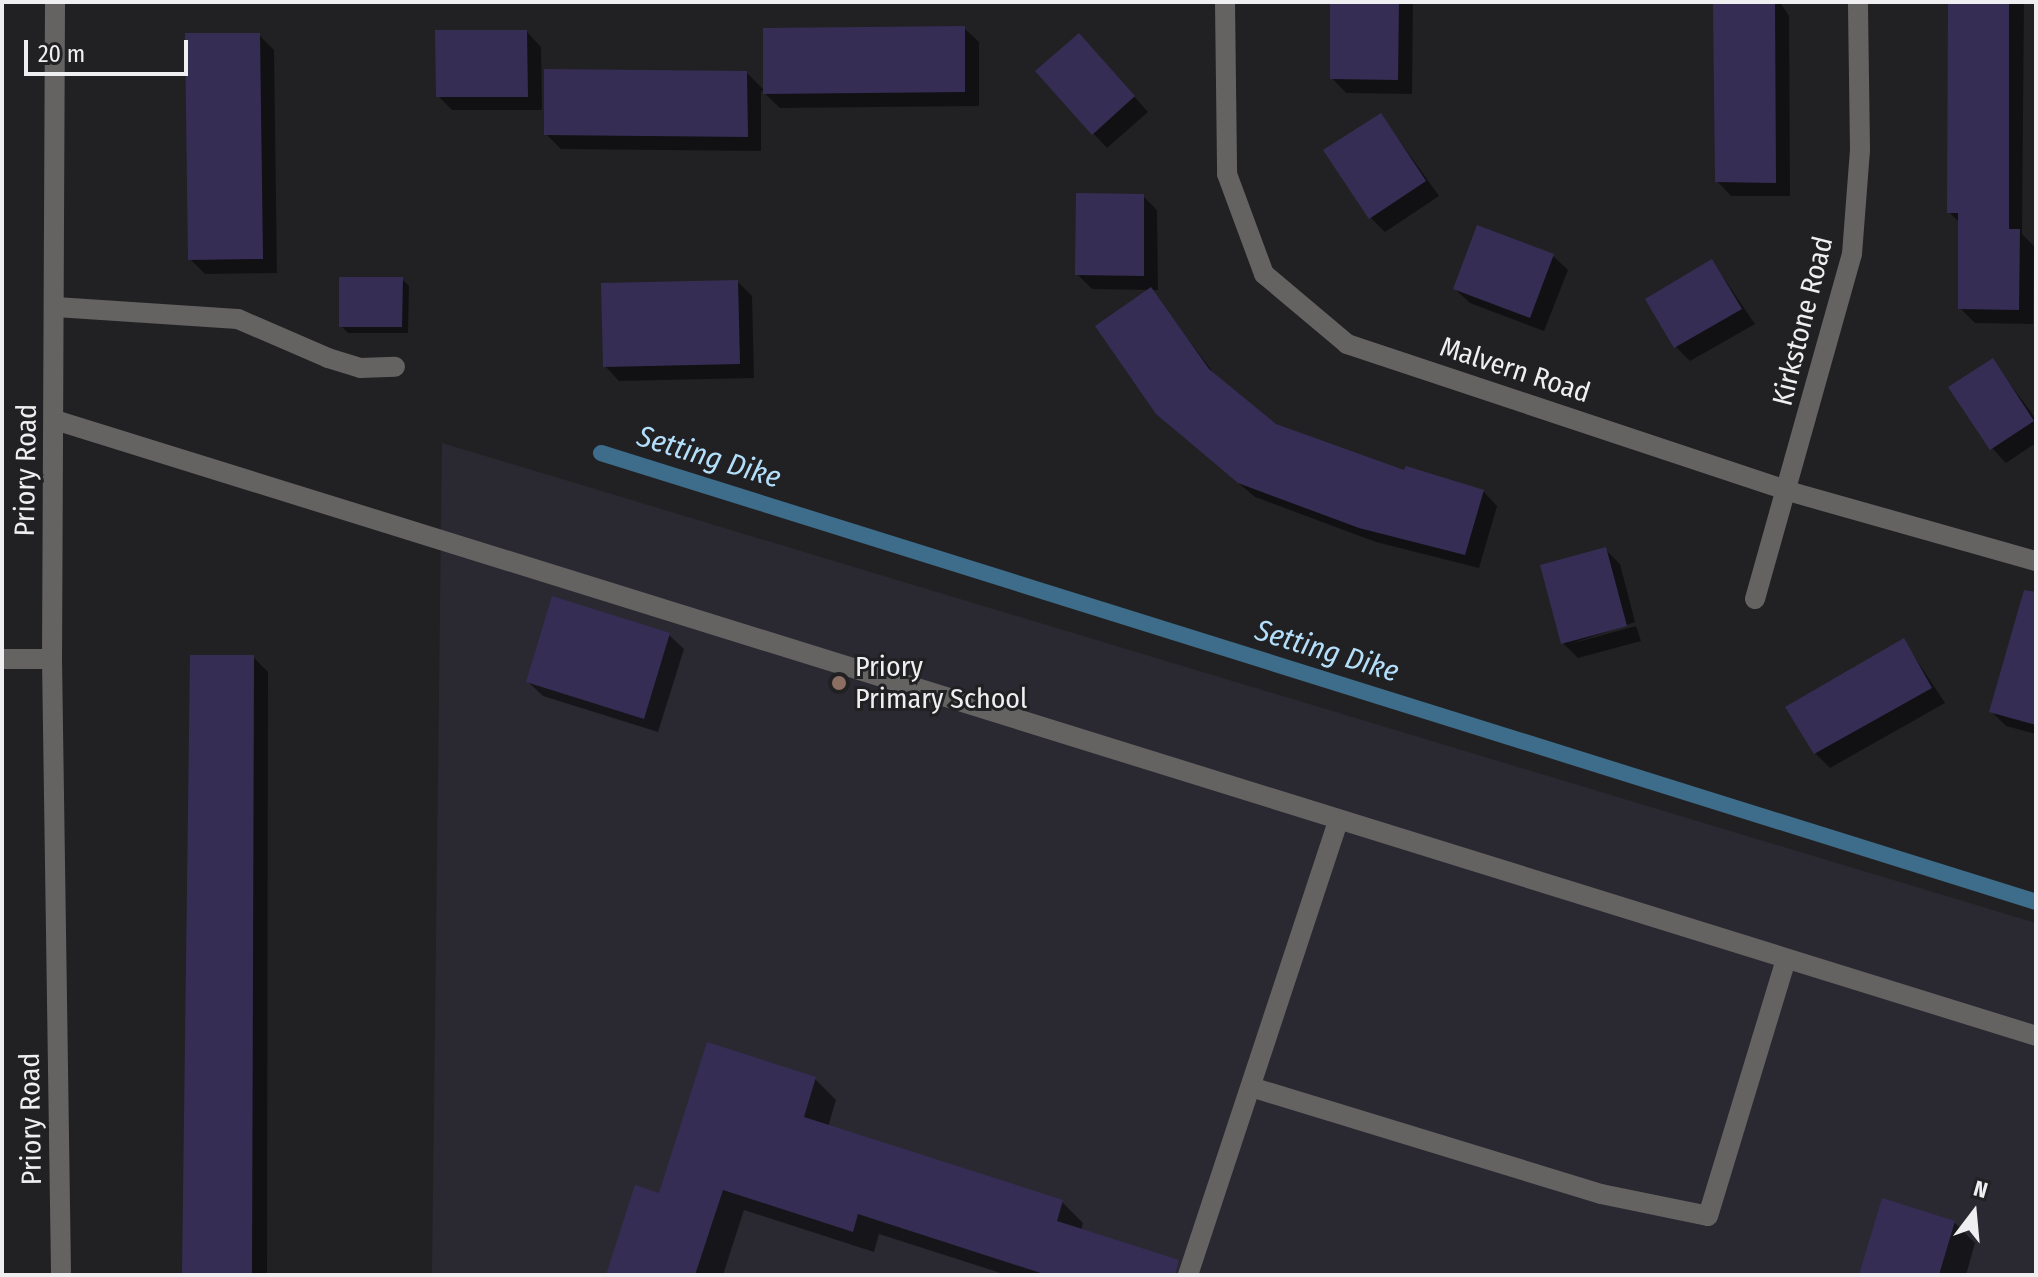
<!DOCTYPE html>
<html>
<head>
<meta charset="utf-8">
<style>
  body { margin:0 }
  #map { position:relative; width:2038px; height:1277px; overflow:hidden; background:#212124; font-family:"Fira Sans Condensed",sans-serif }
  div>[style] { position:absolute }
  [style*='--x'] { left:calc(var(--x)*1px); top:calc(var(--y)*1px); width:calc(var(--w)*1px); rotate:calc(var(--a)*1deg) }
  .built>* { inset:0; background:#2a2932 }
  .shadow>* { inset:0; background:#0007 }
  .stream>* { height:16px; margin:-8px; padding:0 8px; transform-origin:8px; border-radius:8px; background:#3d6d8a }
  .building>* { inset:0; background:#362d55 }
  .service>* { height:20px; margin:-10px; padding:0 10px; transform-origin:10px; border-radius:10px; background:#656362 }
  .minor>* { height:20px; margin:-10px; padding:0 10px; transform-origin:10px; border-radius:10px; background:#656362 }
  .tertiary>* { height:20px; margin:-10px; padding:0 10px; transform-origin:10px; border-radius:10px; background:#656362 }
  .dots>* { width:22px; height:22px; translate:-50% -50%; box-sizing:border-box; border:4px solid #212124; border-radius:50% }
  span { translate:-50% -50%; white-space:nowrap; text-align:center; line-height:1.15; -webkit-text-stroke:6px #212124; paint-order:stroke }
  .street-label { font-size:28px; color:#efeff1 }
  .poi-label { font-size:28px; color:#efeff1 }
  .left { translate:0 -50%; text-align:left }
  .water-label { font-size:30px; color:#b4dffb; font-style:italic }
  .frame { position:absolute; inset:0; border:4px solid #efeff1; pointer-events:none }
  .north { position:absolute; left:1934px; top:1173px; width:80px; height:80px; -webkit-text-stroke:6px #212124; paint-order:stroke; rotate:16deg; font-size:22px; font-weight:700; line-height:32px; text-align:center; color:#efeff1 }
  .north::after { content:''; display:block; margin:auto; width:28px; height:36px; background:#efeff1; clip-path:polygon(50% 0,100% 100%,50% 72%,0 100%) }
  .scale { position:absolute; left:24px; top:40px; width:164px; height:36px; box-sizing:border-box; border:4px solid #efeff1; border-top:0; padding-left:10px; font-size:24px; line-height:28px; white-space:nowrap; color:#efeff1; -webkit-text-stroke:6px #212124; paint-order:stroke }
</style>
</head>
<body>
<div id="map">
  <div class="built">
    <i style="clip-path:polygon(442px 443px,2036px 923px,2036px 1275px,432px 1275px)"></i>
  </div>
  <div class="shadow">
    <i style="clip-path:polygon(1332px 2px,1413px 2px,1412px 94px,1346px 93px,1332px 78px)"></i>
    <i style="clip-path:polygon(1715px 2px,1780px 2px,1789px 16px,1790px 196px,1731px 196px,1717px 181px)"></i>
    <i style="clip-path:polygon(1950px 2px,2024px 2px,2022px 234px,2034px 246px,2033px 324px,1975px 323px,1960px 308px,1960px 223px,1949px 212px)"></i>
    <i style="clip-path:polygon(964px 28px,979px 42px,979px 106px,780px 108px,761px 90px,761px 151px,561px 149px,546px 134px,747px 73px,765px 91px)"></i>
    <i style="clip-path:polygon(527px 32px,541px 47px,542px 110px,452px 110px,438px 96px)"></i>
    <i style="clip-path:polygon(259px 35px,274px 50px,277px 273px,205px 274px,190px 259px)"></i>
    <i style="clip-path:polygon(1093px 50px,1148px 112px,1107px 148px,1093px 133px)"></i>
    <i style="clip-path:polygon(1381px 115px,1439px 196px,1385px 232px,1370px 217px)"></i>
    <i style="clip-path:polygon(1143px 196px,1157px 210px,1158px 290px,1151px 290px,1218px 379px,1275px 426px,1406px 473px,1483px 491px,1497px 506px,1479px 568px,1376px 542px,1255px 497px,1173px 428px,1150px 290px,1092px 289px,1077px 274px)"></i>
    <i style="clip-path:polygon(1553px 256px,1568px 270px,1544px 331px,1470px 303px,1455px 289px)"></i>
    <i style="clip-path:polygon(1712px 261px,1755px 324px,1690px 361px,1676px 347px)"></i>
    <i style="clip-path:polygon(402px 279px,409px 286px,408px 333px,348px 333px,341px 326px)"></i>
    <i style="clip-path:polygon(738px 282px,752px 296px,754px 378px,619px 381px,605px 366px)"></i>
    <i style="clip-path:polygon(1992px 360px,2036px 419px,2036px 443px,2006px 463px,1992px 448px)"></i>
    <i style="clip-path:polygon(1605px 549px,1620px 564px,1635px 622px,1570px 644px,1636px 626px,1641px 641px,1578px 658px,1563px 643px)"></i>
    <i style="clip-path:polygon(669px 635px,684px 649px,658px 732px,543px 696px,528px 682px)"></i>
    <i style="clip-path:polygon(1904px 641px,1945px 703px,1830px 768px,1815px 753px)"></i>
    <i style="clip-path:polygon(253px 657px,268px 672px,267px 1275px,187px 1275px)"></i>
    <i style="clip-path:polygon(2036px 667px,2036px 734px,2006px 726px,1991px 711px)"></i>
    <i style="clip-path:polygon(815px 1079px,836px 1100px,828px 1127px,1062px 1202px,1083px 1223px,1081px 1230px,1169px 1275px,1007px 1275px,879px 1234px,874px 1252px,744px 1210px,723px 1275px,609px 1275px,660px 1195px)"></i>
    <i style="clip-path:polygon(1954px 1222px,1975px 1243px,1966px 1275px,1861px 1275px)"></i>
  </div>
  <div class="stream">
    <i style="--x:601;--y:453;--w:1504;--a:17.37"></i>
  </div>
  <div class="building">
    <i style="clip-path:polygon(1330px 2px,1399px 2px,1398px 80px,1330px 79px)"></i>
    <i style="clip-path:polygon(1713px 2px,1775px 2px,1776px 183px,1715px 182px)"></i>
    <i style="clip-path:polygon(1948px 2px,2009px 2px,2009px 229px,2020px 229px,2019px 310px,1958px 309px,1958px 213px,1947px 213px)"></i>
    <i style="clip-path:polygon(965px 26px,965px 92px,763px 94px,763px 28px)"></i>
    <i style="clip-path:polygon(435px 30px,527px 30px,528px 97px,436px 97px)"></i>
    <i style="clip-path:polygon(185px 33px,260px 33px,263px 259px,188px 260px)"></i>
    <i style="clip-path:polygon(1079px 33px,1135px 96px,1092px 135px,1035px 71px)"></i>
    <i style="clip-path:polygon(544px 69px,747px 71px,748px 137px,544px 135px)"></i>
    <i style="clip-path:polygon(1381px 113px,1426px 181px,1369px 219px,1323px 150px)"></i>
    <i style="clip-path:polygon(1076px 193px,1144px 194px,1144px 276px,1075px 275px)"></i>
    <i style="clip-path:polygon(1477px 225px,1554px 254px,1530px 318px,1453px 289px)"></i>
    <i style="clip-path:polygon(1712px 259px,1742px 309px,1674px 348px,1645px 299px)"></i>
    <i style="clip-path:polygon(339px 277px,403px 277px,402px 327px,339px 327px)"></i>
    <i style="clip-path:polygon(738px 280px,740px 364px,603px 367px,601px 283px)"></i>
    <i style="clip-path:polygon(1151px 287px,1209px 369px,1276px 424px,1404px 470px,1406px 466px,1484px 490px,1465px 555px,1359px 528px,1238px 483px,1156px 414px,1095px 326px)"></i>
    <i style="clip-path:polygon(1993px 358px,2034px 421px,1990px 450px,1948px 387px)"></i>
    <i style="clip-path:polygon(1606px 547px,1627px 626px,1561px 644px,1540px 565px)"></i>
    <i style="clip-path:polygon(2024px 590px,2036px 592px,2036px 725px,1989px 712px)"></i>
    <i style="clip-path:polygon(552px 596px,670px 633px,644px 719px,526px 682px)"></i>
    <i style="clip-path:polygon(1904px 638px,1932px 688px,1814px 754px,1785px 707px)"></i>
    <i style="clip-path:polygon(190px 655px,254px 655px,252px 1275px,182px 1275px)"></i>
    <i style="clip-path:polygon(707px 1042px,816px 1077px,804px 1117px,1063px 1200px,1057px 1221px,1179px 1260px,1175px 1275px,1047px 1275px,858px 1214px,853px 1232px,723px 1190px,695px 1275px,606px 1275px,635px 1185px,659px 1193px)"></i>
    <i style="clip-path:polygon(1882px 1198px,1955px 1221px,1939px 1275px,1859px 1275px)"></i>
  </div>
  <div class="service">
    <i style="--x:56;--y:307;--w:182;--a:3.8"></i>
    <i style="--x:238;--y:319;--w:98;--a:23.4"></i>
    <i style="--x:328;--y:358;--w:34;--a:17"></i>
    <i style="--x:360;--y:368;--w:35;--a:-2"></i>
    <i style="--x:55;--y:420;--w:2075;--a:17.27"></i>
    <i style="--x:1251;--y:1087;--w:366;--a:17"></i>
    <i style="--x:1601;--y:1194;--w:109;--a:11.6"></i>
    <i style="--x:1708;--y:1216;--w:268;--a:-73.1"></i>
    <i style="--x:1188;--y:1275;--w:477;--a:-71.7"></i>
  </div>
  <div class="minor">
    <i style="--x:1225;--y:2;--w:172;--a:89.3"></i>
    <i style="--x:1227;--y:174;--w:107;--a:69.7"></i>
    <i style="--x:1264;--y:274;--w:109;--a:40.1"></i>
    <i style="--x:1347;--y:344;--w:465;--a:18.4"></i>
    <i style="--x:1788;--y:491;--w:258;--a:15.8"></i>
    <i style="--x:1755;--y:599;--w:358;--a:-74.3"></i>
    <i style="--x:1852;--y:254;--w:104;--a:-85.6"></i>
    <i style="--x:1860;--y:150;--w:148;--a:-90.8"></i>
    <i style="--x:2;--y:659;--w:50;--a:0"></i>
  </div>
  <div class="tertiary">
    <i style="--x:55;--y:2;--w:657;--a:90.26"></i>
    <i style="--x:52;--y:659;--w:616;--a:89.16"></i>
  </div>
  <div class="dots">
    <i style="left:839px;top:683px;background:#8d6e63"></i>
  </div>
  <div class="street-label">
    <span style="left:1803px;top:321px;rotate:-76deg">Kirkstone Road</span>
    <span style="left:1515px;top:370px;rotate:18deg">Malvern Road</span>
    <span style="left:26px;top:470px;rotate:-89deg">Priory Road</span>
    <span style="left:31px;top:1119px;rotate:-91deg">Priory Road</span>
  </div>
  <div class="poi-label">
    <span class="left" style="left:855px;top:683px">Priory<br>Primary School</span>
  </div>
  <div class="water-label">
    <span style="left:709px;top:457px;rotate:17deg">Setting Dike</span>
    <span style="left:1327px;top:651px;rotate:17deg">Setting Dike</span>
  </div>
  <div class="frame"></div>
  <div class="north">N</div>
  <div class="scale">20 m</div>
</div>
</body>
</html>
